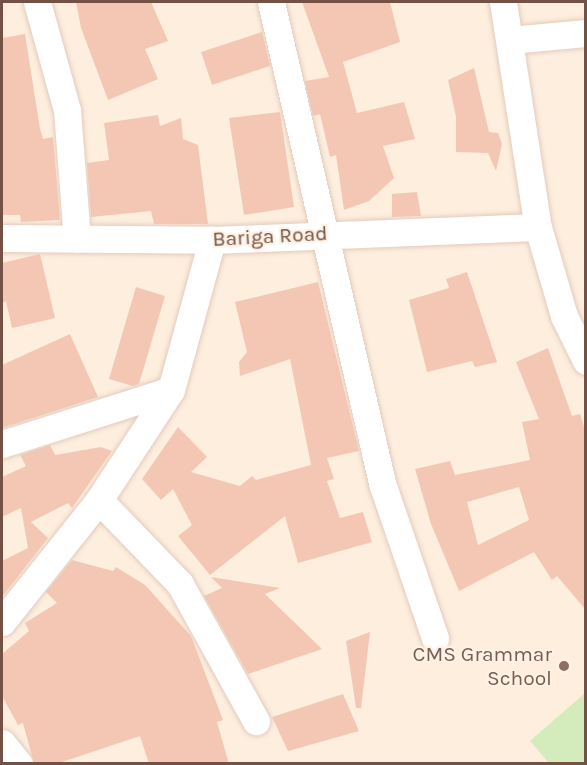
<!DOCTYPE html>
<html>
<head>
<meta charset="utf-8">
<style>
  body { margin:0 }
  #map { position:relative; width:587px; height:765px; overflow:hidden; background:#fdeede; font-family:Karla,sans-serif }
  div>[style] { position:absolute }
  [style*='--x'] { left:calc(var(--x)*1px); top:calc(var(--y)*1px); width:calc(var(--w)*1px); rotate:calc(var(--a)*1deg) }
  .green>* { inset:0; background:#d4ebbc }
  .building>* { inset:0; background:#f4c7b4 }
  .roads { filter:drop-shadow(0 0 2px #e3cbbd) drop-shadow(0 0 2px #e3cbbd) }
  .minor>* { height:27px; margin:-13.5px; padding:0 13.5px; transform-origin:13.5px; border-radius:13.5px; background:#fff }
  .dots>* { width:16px; height:16px; translate:-50% -50%; box-sizing:border-box; border:3px solid #fff2e5; border-radius:50% }
  span { translate:-50% -50%; white-space:nowrap; text-align:center; line-height:1.15; -webkit-text-stroke:4.5px #fff2e5; paint-order:stroke }
  .street-label { font-size:21px; color:#745145 }
  .education-label { font-size:21px; color:#785e54 }
  .right { translate:-100% -50%; text-align:right }
  .frame { position:absolute; inset:0; border:3px solid #745145; pointer-events:none }
</style>
</head>
<body>
<div id="map">
  <div class="green">
    <i style="clip-path:polygon(585px 693px,585px 763px,549px 763px,530px 741px)"></i>
  </div>
  <div class="building">
    <i style="clip-path:polygon(76px 2px,151px 2px,168px 41px,145px 49px,158px 79px,108px 100px,81px 28px)"></i>
    <i style="clip-path:polygon(302px 2px,390px 2px,400px 42px,343px 62px,357px 113px,404px 102px,415px 139px,383px 146px,394px 178px,369px 201px,344px 210px,336px 155px,330px 157px,320px 114px,313px 116px,305px 81px,329px 77px)"></i>
    <i style="clip-path:polygon(262px 32px,270px 66px,212px 85px,201px 52px)"></i>
    <i style="clip-path:polygon(25px 34px,40px 129px,43px 139px,53px 137px,60px 220px,21px 222px,20px 215px,2px 215px,2px 38px)"></i>
    <i style="clip-path:polygon(474px 68px,489px 132px,498px 133px,502px 144px,496px 171px,488px 153px,456px 152px,456px 117px,448px 80px)"></i>
    <i style="clip-path:polygon(280px 112px,294px 207px,244px 215px,229px 118px)"></i>
    <i style="clip-path:polygon(158px 115px,160px 126px,181px 118px,183px 139px,198px 145px,208px 224px,154px 224px,151px 211px,91px 217px,87px 163px,109px 160px,104px 123px)"></i>
    <i style="clip-path:polygon(417px 192px,421px 216px,392px 217px,392px 194px)"></i>
    <i style="clip-path:polygon(40px 254px,55px 318px,12px 328px,6px 301px,2px 303px,2px 263px)"></i>
    <i style="clip-path:polygon(467px 272px,497px 362px,475px 367px,472px 361px,427px 372px,409px 300px,449px 288px,446px 279px)"></i>
    <i style="clip-path:polygon(318px 282px,359px 451px,327px 458px,334px 479px,327px 481px,340px 518px,363px 512px,372px 542px,298px 563px,285px 516px,210px 575px,178px 536px,192px 525px,173px 489px,161px 500px,142px 479px,178px 427px,207px 457px,191px 472px,240px 486px,252px 476px,256px 480px,311px 465px,290px 359px,240px 376px,239px 362px,247px 352px,235px 302px)"></i>
    <i style="clip-path:polygon(136px 287px,165px 296px,139px 384px,133px 386px,109px 379px)"></i>
    <i style="clip-path:polygon(70px 334px,98px 397px,2px 428px,2px 365px)"></i>
    <i style="clip-path:polygon(evenodd,548px 348px,572px 416px,580px 414px,585px 430px,585px 609px,557px 576px,552px 580px,534px 552px,459px 591px,431px 524px,415px 469px,450px 461px,455px 475px,530px 460px,522px 422px,539px 419px,516px 362px,548px 348px,519px 487px,529px 520px,478px 545px,467px 502px,519px 487px)"></i>
    <i style="clip-path:polygon(50px 445px,55px 455px,101px 447px,112px 451px,72px 508px,68px 503px,31px 522px,48px 538px,2px 597px,2px 561px,28px 548px,21px 508px,2px 517px,2px 477px,26px 466px,20px 455px)"></i>
    <i style="clip-path:polygon(72px 560px,113px 571px,116px 567px,145px 585px,191px 636px,223px 720px,217px 722px,229px 764px,149px 764px,140px 736px,56px 764px,34px 764px,23px 723px,18px 725px,2px 696px,2px 654px,29px 631px,25px 623px,57px 603px,46px 592px)"></i>
    <i style="clip-path:polygon(211px 577px,280px 588px,265px 594px,322px 649px,248px 674px,204px 596px,222px 588px)"></i>
    <i style="clip-path:polygon(370px 632px,361px 708px,356px 708px,346px 641px)"></i>
    <i style="clip-path:polygon(343px 694px,359px 731px,288px 751px,272px 717px)"></i>
  </div>
  <div class="roads">
    <div class="minor">
      <i style="--x:37;--y:2;--w:112;--a:74.5"></i>
      <i style="--x:67;--y:110;--w:129;--a:85.6"></i>
      <i style="--x:271;--y:2;--w:497;--a:77"></i>
      <i style="--x:383;--y:486;--w:161;--a:71.1"></i>
      <i style="--x:503;--y:2;--w:228;--a:81.2"></i>
      <i style="--x:538;--y:227;--w:93;--a:73.7"></i>
      <i style="--x:564;--y:316;--w:50;--a:63.9"></i>
      <i style="--x:510;--y:40;--w:76;--a:-5.3"></i>
      <i style="--x:2;--y:238;--w:210;--a:0.5"></i>
      <i style="--x:212;--y:240;--w:326;--a:-2.3"></i>
      <i style="--x:2;--y:444;--w:177;--a:-17.7"></i>
      <i style="--x:99;--y:500;--w:117;--a:46"></i>
      <i style="--x:180;--y:584;--w:157;--a:61"></i>
      <i style="--x:2;--y:622;--w:156;--a:-51.5"></i>
      <i style="--x:99;--y:500;--w:131;--a:-56.8"></i>
      <i style="--x:171;--y:390;--w:156;--a:-74.7"></i>
      <i style="--x:2;--y:743;--w:27;--a:51"></i>
    </div>
  </div>
  <div class="dots">
    <i style="left:564px;top:666px;background:#8d6e63"></i>
  </div>
  <div class="street-label">
    <span style="left:270px;top:236px;rotate:-3deg">Bariga Road</span>
  </div>
  <div class="education-label">
    <span class="right" style="left:552px;top:666px">CMS Grammar<br>School</span>
  </div>
  <div class="frame"></div>
</div>
</body>
</html>
